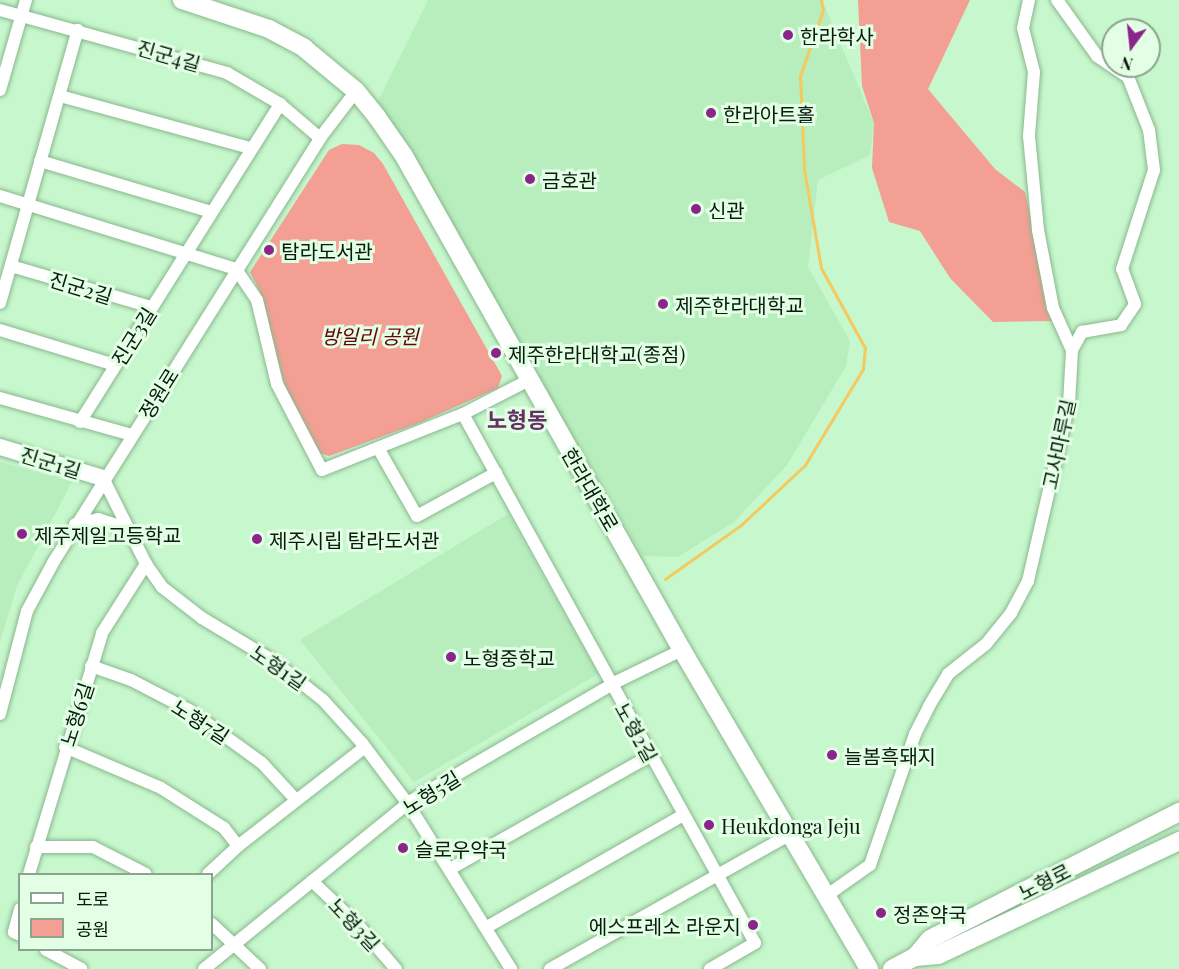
<!DOCTYPE html>
<html>
<head>
<meta charset="utf-8">
<style>
  body { margin:0 }
  #map { position:relative; width:1179px; height:969px; overflow:hidden; background:#c7f7cc; font-family:"Playfair Display","Noto Sans KR",serif }
  div>[style] { position:absolute }
  [style*='--x'] { left:calc(var(--x)*1px); top:calc(var(--y)*1px); width:calc(var(--w)*1px); rotate:calc(var(--a)*1deg) }
  .built>* { inset:0; background:#b8eebe }
  .green>* { inset:0; background:#f49f94 }
  .stream>* { height:3px; margin:-1.5px; padding:0 1.5px; transform-origin:1.5px; border-radius:1.5px; background:#f4c95d }
  .roads { filter:drop-shadow(0 0 2px #89b78e) drop-shadow(0 0 2px #89b78e) }
  .minor>* { height:12px; margin:-6px; padding:0 6px; transform-origin:6px; border-radius:6px; background:#fff }
  .tertiary>* { height:16px; margin:-8px; padding:0 8px; transform-origin:8px; border-radius:8px; background:#fff }
  .secondary>* { height:18px; margin:-9px; padding:0 9px; transform-origin:9px; border-radius:9px; background:#fff }
  .dots>* { width:16px; height:16px; translate:-50% -50%; box-sizing:border-box; border:3px solid #e2ffe5; border-radius:50% }
  span { translate:-50% -50%; white-space:nowrap; text-align:center; line-height:1.15; -webkit-text-stroke:6px #e2ffe5; paint-order:stroke }
  .poi-label { font-size:20px; color:#091b0c }
  .left { translate:0 -50%; text-align:left }
  .right { translate:-100% -50%; text-align:right }
  .street-label { font-size:20px; color:#091b0c }
  .park-label { font-size:20px; color:#690305; font-style:italic }
  .quarter-label { font-size:22px; color:#633163; font-weight:700 }
  .legend { position:absolute; left:18px; top:873px; width:195px; height:78px; box-sizing:border-box; background:#e2ffe5; border:2px solid #8ba48e; margin:0; padding:8px 10px; list-style:none; font-size:18px; color:#091b0c }
  .legend li { display:flex; align-items:center; gap:12px; height:30px }
  .legend b { width:30px; border:2px solid #8ba48e }
  .north { position:absolute; left:1101px; top:18px; width:60px; height:60px; box-sizing:border-box; background:#e2ffe5; border:2px solid #8ba48e; border-radius:50%; rotate:195deg; font-size:16px; font-weight:700; line-height:24px; text-align:center; color:#091b0c }
  .north::after { content:''; display:block; margin:auto; width:21px; height:27px; background:#8b258b; clip-path:polygon(50% 0,100% 100%,50% 72%,0 100%) }
</style>
</head>
<body>
<div id="map">
  <div class="built">
    <i style="clip-path:polygon(428px 0,822px 0,874px 123px,870px 155px,818px 180px,808px 267px,850px 341px,846px 366px,787px 465px,734px 522px,678px 557px,643px 556px,378px 101px)"></i>
    <i style="clip-path:polygon(0 462px,72px 482px,17px 586px,0 642px)"></i>
    <i style="clip-path:polygon(508px 514px,598px 674px,414px 782px,300px 640px)"></i>
  </div>
  <div class="green">
    <i style="clip-path:polygon(858px 0,970px 0,928px 89px,995px 169px,1025px 192px,1054px 321px,993px 322px,950px 278px,920px 231px,889px 222px,872px 168px,874px 123px,862px 86px)"></i>
    <i style="clip-path:polygon(342px 144px,359px 145px,374px 153px,383px 164px,502px 376px,498px 388px,419px 423px,329px 456px,316px 452px,285px 387px,260px 292px,250px 272px,329px 150px)"></i>
  </div>
  <div class="stream">
    <i style="--x:665;--y:579;--w:93;--a:-35.4"></i>
    <i style="--x:741;--y:525;--w:88;--a:-43.2"></i>
    <i style="--x:805;--y:465;--w:112;--a:-58.9"></i>
    <i style="--x:863;--y:369;--w:21;--a:-85"></i>
    <i style="--x:865;--y:348;--w:91;--a:-118.8"></i>
    <i style="--x:821;--y:268;--w:99;--a:-99.8"></i>
    <i style="--x:804;--y:170;--w:94;--a:-92.4"></i>
    <i style="--x:800;--y:76;--w:70;--a:-70.8"></i>
    <i style="--x:823;--y:10;--w:10;--a:-101"></i>
  </div>
  <div class="roads">
    <div class="minor">
      <i style="--x:1029;--y:0;--w:29;--a:102"></i>
      <i style="--x:1023;--y:28;--w:45;--a:76"></i>
      <i style="--x:1034;--y:72;--w:64;--a:94.5"></i>
      <i style="--x:1029;--y:136;--w:94;--a:84.5"></i>
      <i style="--x:1038;--y:230;--w:79;--a:79.1"></i>
      <i style="--x:1053;--y:308;--w:46;--a:65.7"></i>
      <i style="--x:0;--y:10;--w:236;--a:15.5"></i>
      <i style="--x:227;--y:73;--w:61;--a:30.3"></i>
      <i style="--x:280;--y:104;--w:52;--a:40.4"></i>
      <i style="--x:0;--y:90;--w:94;--a:-73.9"></i>
      <i style="--x:60;--y:96;--w:197;--a:15.3"></i>
      <i style="--x:40;--y:161;--w:178;--a:16.6"></i>
      <i style="--x:0;--y:196;--w:247;--a:17.2"></i>
      <i style="--x:236;--y:269;--w:37;--a:56"></i>
      <i style="--x:257;--y:300;--w:86;--a:76.6"></i>
      <i style="--x:277;--y:384;--w:97;--a:62.4"></i>
      <i style="--x:322;--y:470;--w:152;--a:-21.7"></i>
      <i style="--x:463;--y:414;--w:74;--a:-27.3"></i>
      <i style="--x:11;--y:266;--w:146;--a:16.3"></i>
      <i style="--x:0;--y:303;--w:284;--a:-74.1"></i>
      <i style="--x:0;--y:330;--w:120;--a:16.9"></i>
      <i style="--x:0;--y:398;--w:137;--a:15.7"></i>
      <i style="--x:463;--y:414;--w:604;--a:61.1"></i>
      <i style="--x:755;--y:943;--w:52;--a:150"></i>
      <i style="--x:80;--y:422;--w:376;--a:-57.8"></i>
      <i style="--x:378;--y:448;--w:78;--a:60.2"></i>
      <i style="--x:417;--y:516;--w:90;--a:-28.6"></i>
      <i style="--x:103;--y:478;--w:96;--a:63.4"></i>
      <i style="--x:146;--y:564;--w:28;--a:55"></i>
      <i style="--x:162;--y:587;--w:51;--a:37.8"></i>
      <i style="--x:202;--y:618;--w:82;--a:31"></i>
      <i style="--x:272;--y:660;--w:65;--a:38.1"></i>
      <i style="--x:323;--y:700;--w:58;--a:47.8"></i>
      <i style="--x:362;--y:743;--w:76;--a:53"></i>
      <i style="--x:408;--y:804;--w:195;--a:58"></i>
      <i style="--x:75;--y:524;--w:24;--a:-12"></i>
      <i style="--x:98;--y:519;--w:33;--a:18"></i>
      <i style="--x:91;--y:666;--w:42;--a:19.3"></i>
      <i style="--x:131;--y:680;--w:65;--a:27.3"></i>
      <i style="--x:189;--y:710;--w:90;--a:36"></i>
      <i style="--x:262;--y:763;--w:50;--a:47.4"></i>
      <i style="--x:0;--y:714;--w:106;--a:-75.3"></i>
      <i style="--x:27;--y:611;--w:57;--a:-61.6"></i>
      <i style="--x:54;--y:561;--w:500;--a:-57.8"></i>
      <i style="--x:320;--y:138;--w:59;--a:-52.5"></i>
      <i style="--x:65;--y:747;--w:104;--a:23.1"></i>
      <i style="--x:161;--y:788;--w:75;--a:32.4"></i>
      <i style="--x:224;--y:828;--w:23;--a:52"></i>
      <i style="--x:36;--y:847;--w:57;--a:0"></i>
      <i style="--x:93;--y:847;--w:59;--a:27"></i>
      <i style="--x:450;--y:869;--w:230;--a:-29.5"></i>
      <i style="--x:29;--y:874;--w:252;--a:-73.1"></i>
      <i style="--x:102;--y:633;--w:82;--a:-57.5"></i>
      <i style="--x:208;--y:874;--w:41;--a:-43"></i>
      <i style="--x:238;--y:846;--w:161;--a:-37.9"></i>
      <i style="--x:312;--y:881;--w:64;--a:43.7"></i>
      <i style="--x:358;--y:925;--w:58;--a:49.2"></i>
      <i style="--x:826;--y:896;--w:54;--a:-35.2"></i>
      <i style="--x:870;--y:865;--w:139;--a:-71"></i>
      <i style="--x:915;--y:734;--w:31;--a:-63"></i>
      <i style="--x:929;--y:706;--w:37;--a:-59"></i>
      <i style="--x:948;--y:674;--w:48;--a:-38.3"></i>
      <i style="--x:986;--y:644;--w:40;--a:-51"></i>
      <i style="--x:1011;--y:613;--w:36;--a:-62"></i>
      <i style="--x:1028;--y:581;--w:182;--a:-77"></i>
      <i style="--x:1069;--y:404;--w:54;--a:-86.8"></i>
      <i style="--x:1072;--y:350;--w:21;--a:-61"></i>
      <i style="--x:1082;--y:332;--w:40;--a:-10"></i>
      <i style="--x:1121;--y:325;--w:25;--a:-56"></i>
      <i style="--x:1135;--y:304;--w:37;--a:-110"></i>
      <i style="--x:1122;--y:269;--w:104;--a:-72.1"></i>
      <i style="--x:1154;--y:170;--w:40;--a:-97.1"></i>
      <i style="--x:1149;--y:130;--w:57;--a:-111.6"></i>
      <i style="--x:1128;--y:77;--w:37;--a:-146"></i>
      <i style="--x:1097;--y:56;--w:69;--a:-125.5"></i>
      <i style="--x:20;--y:909;--w:24;--a:105"></i>
      <i style="--x:14;--y:932;--w:7;--a:27"></i>
      <i style="--x:212;--y:924;--w:66;--a:43.2"></i>
      <i style="--x:487;--y:927;--w:226;--a:-29.7"></i>
      <i style="--x:46;--y:950;--w:40;--a:28"></i>
      <i style="--x:204;--y:969;--w:267;--a:-39.1"></i>
      <i style="--x:411;--y:801;--w:237;--a:-30.1"></i>
      <i style="--x:616;--y:682;--w:73;--a:-25.9"></i>
      <i style="--x:550;--y:969;--w:274;--a:-29.3"></i>
    </div>
    <div class="tertiary">
      <i style="--x:0;--y:447;--w:108;--a:16.8"></i>
    </div>
    <div class="secondary">
      <i style="--x:182;--y:0;--w:92;--a:18.4"></i>
      <i style="--x:269;--y:29;--w:40;--a:28"></i>
      <i style="--x:304;--y:48;--w:67;--a:39.6"></i>
      <i style="--x:356;--y:91;--w:33;--a:51"></i>
      <i style="--x:377;--y:117;--w:47;--a:55.3"></i>
      <i style="--x:404;--y:156;--w:567;--a:60.63"></i>
      <i style="--x:682;--y:650;--w:370;--a:59.6"></i>
      <i style="--x:915;--y:957;--w:23;--a:-5"></i>
      <i style="--x:938;--y:955;--w:267;--a:-25.3"></i>
      <i style="--x:892;--y:969;--w:26;--a:-28"></i>
      <i style="--x:915;--y:957;--w:23;--a:-50"></i>
      <i style="--x:930;--y:939;--w:280;--a:-27"></i>
    </div>
  </div>
  <div class="dots">
    <i style="left:788px;top:35px;background:#8b258b"></i>
    <i style="left:711px;top:113px;background:#8b258b"></i>
    <i style="left:530px;top:179px;background:#8b258b"></i>
    <i style="left:696px;top:209px;background:#8b258b"></i>
    <i style="left:269px;top:250px;background:#8b258b"></i>
    <i style="left:663px;top:304px;background:#8b258b"></i>
    <i style="left:496px;top:353px;background:#8b258b"></i>
    <i style="left:22px;top:534px;background:#8b258b"></i>
    <i style="left:257px;top:539px;background:#8b258b"></i>
    <i style="left:451px;top:657px;background:#8b258b"></i>
    <i style="left:832px;top:755px;background:#8b258b"></i>
    <i style="left:709px;top:825px;background:#8b258b"></i>
    <i style="left:403px;top:848px;background:#8b258b"></i>
    <i style="left:881px;top:913px;background:#8b258b"></i>
    <i style="left:753px;top:925px;background:#8b258b"></i>
  </div>
  <div class="poi-label">
    <span class="left" style="left:800px;top:35px">한라학사</span>
    <span class="left" style="left:723px;top:113px">한라아트홀</span>
    <span class="left" style="left:542px;top:179px">금호관</span>
    <span class="left" style="left:708px;top:209px">신관</span>
    <span class="left" style="left:281px;top:250px">탐라도서관</span>
    <span class="left" style="left:675px;top:304px">제주한라대학교</span>
    <span class="left" style="left:508px;top:353px">제주한라대학교(종점)</span>
    <span class="left" style="left:34px;top:534px">제주제일고등학교</span>
    <span class="left" style="left:269px;top:539px">제주시립 탐라도서관</span>
    <span class="left" style="left:463px;top:657px">노형중학교</span>
    <span class="left" style="left:844px;top:755px">늘봄흑돼지</span>
    <span class="left" style="left:721px;top:825px">Heukdonga Jeju</span>
    <span class="left" style="left:415px;top:848px">슬로우약국</span>
    <span class="left" style="left:893px;top:913px">정존약국</span>
    <span class="right" style="left:741px;top:925px">에스프레소 라운지</span>
  </div>
  <div class="street-label">
    <span style="left:169px;top:55px;rotate:16deg">진군4길</span>
    <span style="left:81px;top:287px;rotate:17deg">진군2길</span>
    <span style="left:133px;top:336px;rotate:-58deg">진군3길</span>
    <span style="left:158px;top:393px;rotate:-58deg">정원로</span>
    <span style="left:1058px;top:444px;rotate:-78deg">고사마루길</span>
    <span style="left:51px;top:462px;rotate:17deg">진군1길</span>
    <span style="left:591px;top:489px;rotate:60deg">한라대학로</span>
    <span style="left:279px;top:667px;rotate:35deg">노형1길</span>
    <span style="left:76px;top:714px;rotate:-72deg">노형6길</span>
    <span style="left:201px;top:721px;rotate:33deg">노형7길</span>
    <span style="left:637px;top:732px;rotate:61deg">노형2길</span>
    <span style="left:431px;top:792px;rotate:-32deg">노형5길</span>
    <span style="left:1044px;top:881px;rotate:-27deg">노형로</span>
    <span style="left:355px;top:924px;rotate:47deg">노형3길</span>
  </div>
  <div class="park-label">
    <span style="left:370px;top:335px">방일리 공원</span>
  </div>
  <div class="quarter-label">
    <span style="left:517px;top:420px">노형동</span>
  </div>
  <ul class="legend">
  <li><b style="height:8px;background:#fff"></b>도로</li>
  <li><b style="height:16px;background:#f49f94"></b>공원</li>
  </ul>
  <div class="north">N</div>
</div>
</body>
</html>
